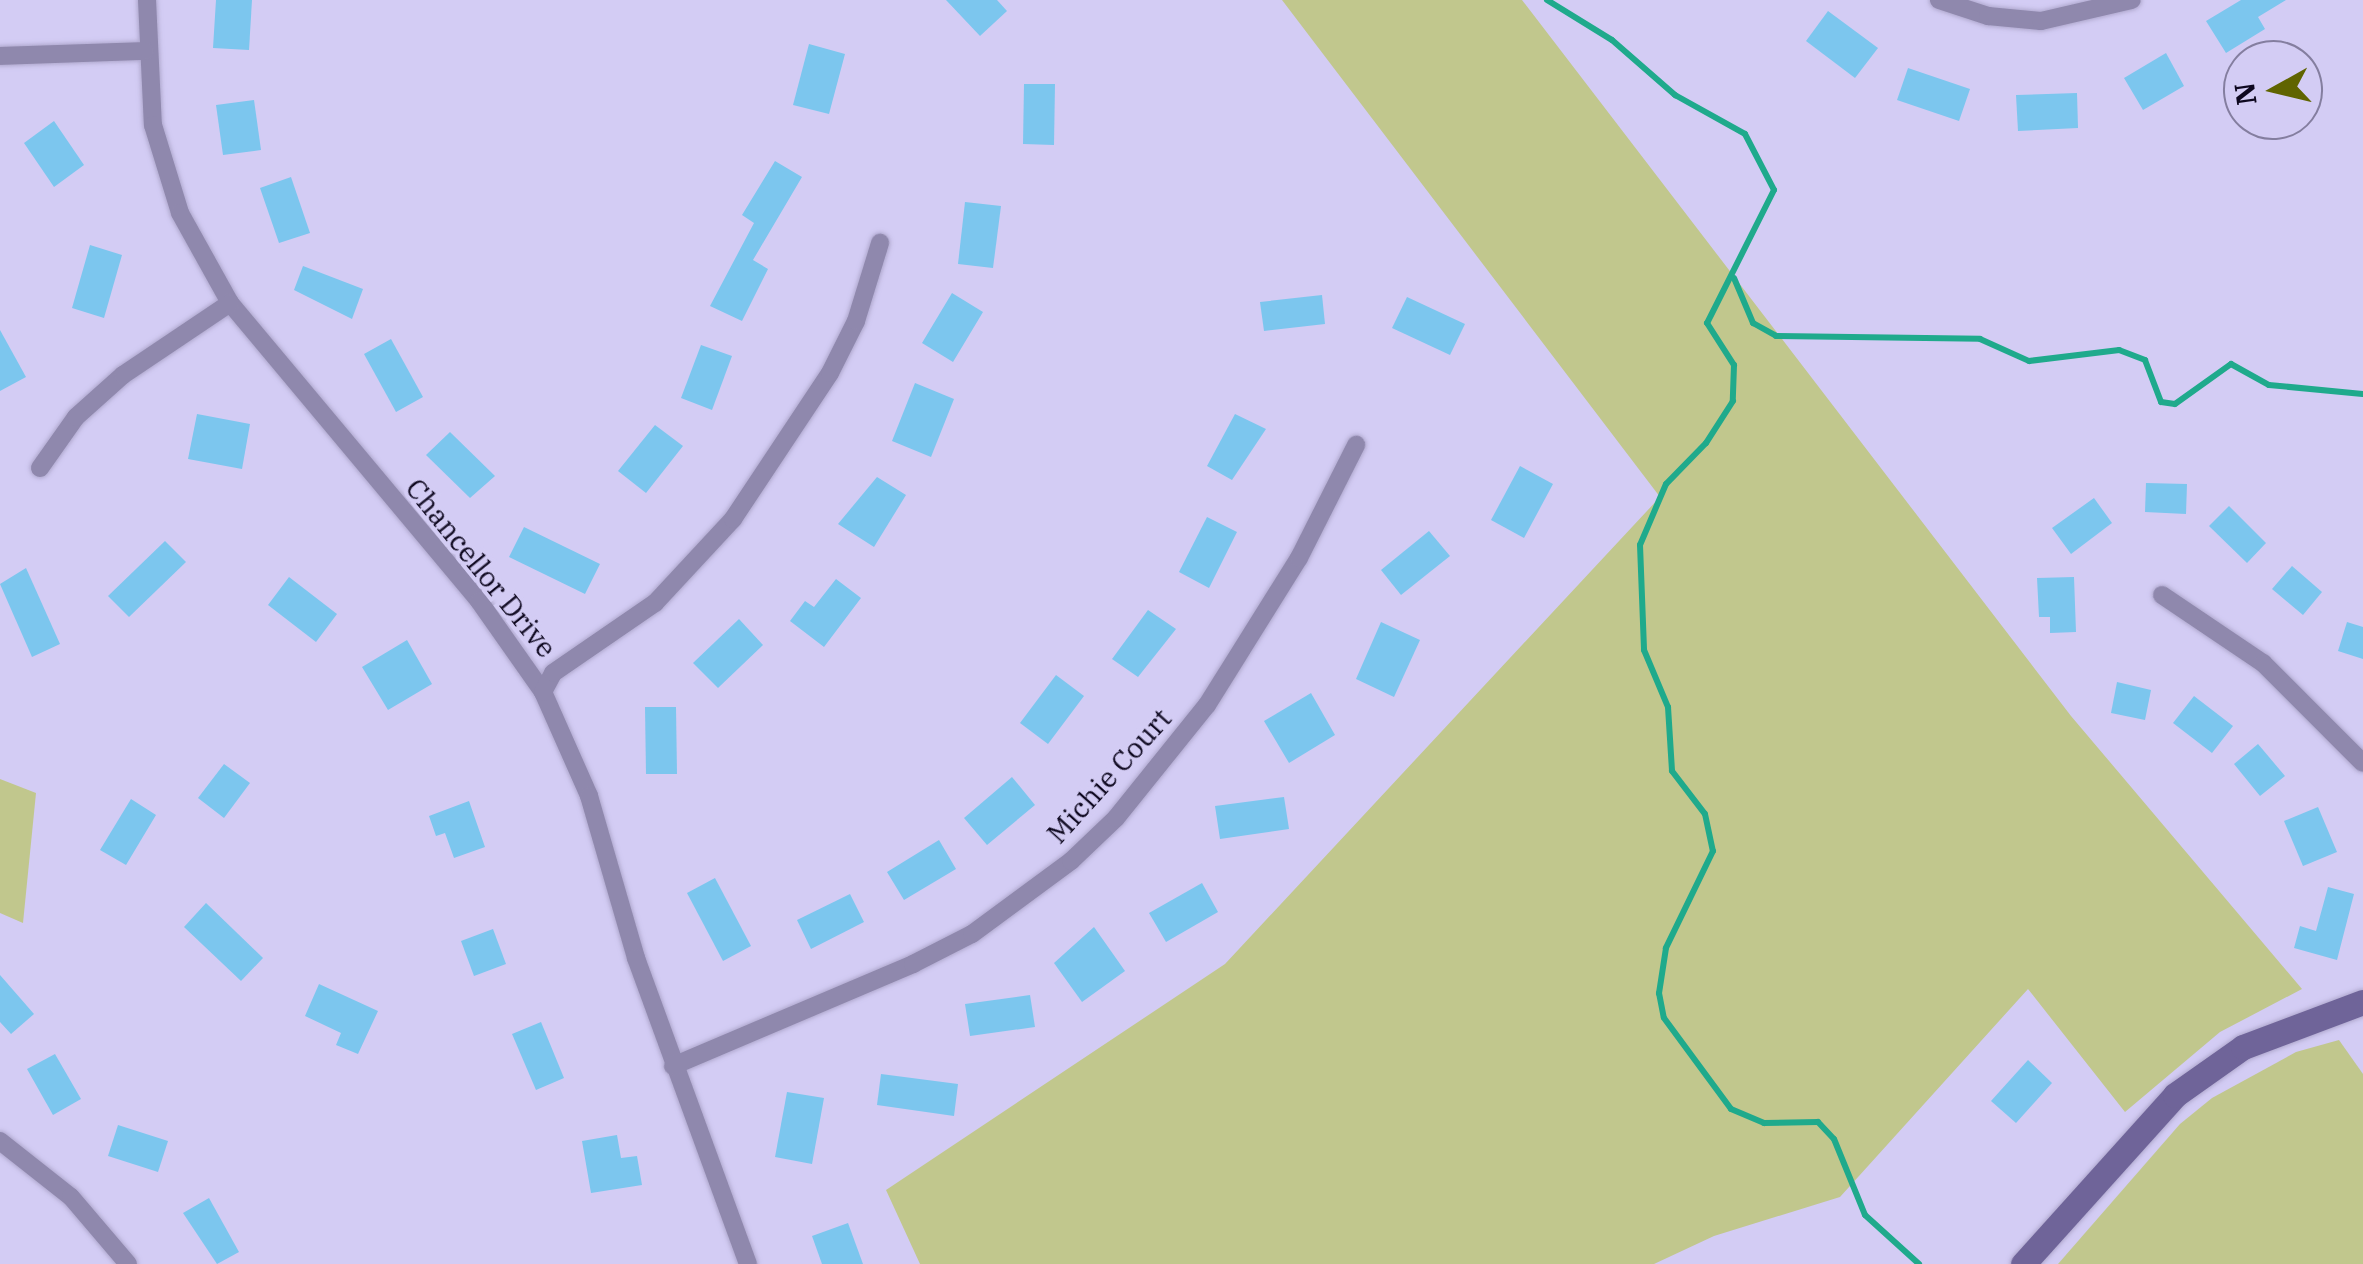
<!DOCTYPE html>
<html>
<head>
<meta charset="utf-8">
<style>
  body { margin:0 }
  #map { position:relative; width:2363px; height:1264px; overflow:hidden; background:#d3ccf4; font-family:"IBM Plex Serif",serif }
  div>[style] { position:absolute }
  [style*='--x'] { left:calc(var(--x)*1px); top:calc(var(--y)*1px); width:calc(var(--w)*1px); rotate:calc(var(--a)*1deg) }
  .green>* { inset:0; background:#c1c78d }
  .stream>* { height:6px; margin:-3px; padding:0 3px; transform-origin:3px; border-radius:3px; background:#1faa8c }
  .building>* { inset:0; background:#7cc6ee }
  .roads { filter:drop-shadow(0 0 2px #b0a9ce) drop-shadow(0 0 2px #b0a9ce) }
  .street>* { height:18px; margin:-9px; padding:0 9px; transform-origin:9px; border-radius:9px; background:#8f88ad }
  .secondary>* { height:25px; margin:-12.5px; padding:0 12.5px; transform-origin:12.5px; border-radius:12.5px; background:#6f6499 }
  span { translate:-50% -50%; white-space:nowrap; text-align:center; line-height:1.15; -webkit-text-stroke:8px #d3ccf4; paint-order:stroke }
  .street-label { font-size:28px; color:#0e081f }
  .north { position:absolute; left:2223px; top:40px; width:100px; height:100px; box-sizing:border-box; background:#d3ccf4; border:2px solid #847e9f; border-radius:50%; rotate:262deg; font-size:28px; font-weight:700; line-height:40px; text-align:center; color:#0e081f }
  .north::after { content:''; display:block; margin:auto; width:35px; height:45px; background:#606400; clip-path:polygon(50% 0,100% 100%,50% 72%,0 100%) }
</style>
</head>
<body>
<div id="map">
  <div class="green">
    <i style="clip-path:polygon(1282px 0,1522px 0,2071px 716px,2302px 989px,2220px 1032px,2125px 1112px,2028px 989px,1840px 1197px,1714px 1236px,1654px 1264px,920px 1264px,886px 1190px,1225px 964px,1660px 497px)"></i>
    <i style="clip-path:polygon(0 779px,36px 793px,23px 923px,0 913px)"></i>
    <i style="clip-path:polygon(2339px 1040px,2363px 1074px,2363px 1264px,2058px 1264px,2180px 1124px,2212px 1098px,2296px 1052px)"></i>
  </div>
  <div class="stream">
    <i style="--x:1547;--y:0;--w:76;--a:31.6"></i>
    <i style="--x:1612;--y:40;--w:84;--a:41.1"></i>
    <i style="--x:1675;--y:95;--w:80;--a:29.1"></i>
    <i style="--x:1745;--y:134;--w:63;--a:62.6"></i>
    <i style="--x:1774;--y:190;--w:149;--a:116.7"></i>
    <i style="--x:1707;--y:323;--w:50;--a:57.3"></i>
    <i style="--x:1734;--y:365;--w:36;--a:92"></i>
    <i style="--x:1733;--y:401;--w:50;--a:122.7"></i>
    <i style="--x:1706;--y:443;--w:57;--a:134.3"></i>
    <i style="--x:1666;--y:484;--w:66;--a:113.1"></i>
    <i style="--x:1640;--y:545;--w:105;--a:87.8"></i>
    <i style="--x:1644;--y:650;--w:62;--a:67.2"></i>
    <i style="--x:1668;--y:707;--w:64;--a:86.4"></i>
    <i style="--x:1672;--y:771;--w:54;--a:52.5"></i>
    <i style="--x:1705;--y:814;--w:38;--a:78"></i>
    <i style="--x:1713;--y:851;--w:108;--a:115.9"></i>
    <i style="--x:1666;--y:948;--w:46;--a:98.8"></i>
    <i style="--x:1659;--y:993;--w:25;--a:79"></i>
    <i style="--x:1664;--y:1018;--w:113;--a:53.6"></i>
    <i style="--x:1731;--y:1109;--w:36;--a:23"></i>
    <i style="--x:1764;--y:1123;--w:54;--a:-1.1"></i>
    <i style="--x:1818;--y:1122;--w:23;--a:47"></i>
    <i style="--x:1834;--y:1139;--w:82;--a:67.8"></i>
    <i style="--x:1865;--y:1215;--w:73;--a:42.2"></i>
    <i style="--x:1734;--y:278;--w:49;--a:67.1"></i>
    <i style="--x:1753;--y:323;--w:26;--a:29"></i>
    <i style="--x:1776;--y:336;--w:204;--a:0.8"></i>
    <i style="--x:1980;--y:339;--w:54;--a:24.2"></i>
    <i style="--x:2029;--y:361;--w:91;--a:-7"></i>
    <i style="--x:2119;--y:350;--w:28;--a:21"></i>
    <i style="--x:2145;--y:360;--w:45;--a:69.1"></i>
    <i style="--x:2161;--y:402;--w:14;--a:8"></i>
    <i style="--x:2175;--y:404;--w:69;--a:-35.5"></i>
    <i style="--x:2231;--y:364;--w:43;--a:28.9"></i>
    <i style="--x:2269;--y:385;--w:94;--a:5.5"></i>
  </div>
  <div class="building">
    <i style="clip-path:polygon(216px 0,252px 0,249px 50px,213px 48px)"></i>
    <i style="clip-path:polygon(946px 0,997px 0,1007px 11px,980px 36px)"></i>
    <i style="clip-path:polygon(2241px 0,2286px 0,2258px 17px,2265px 29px,2226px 53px,2206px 21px)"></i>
    <i style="clip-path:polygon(1828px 11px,1878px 48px,1855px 78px,1806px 41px)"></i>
    <i style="clip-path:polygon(809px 44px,845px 54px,829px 114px,793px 105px)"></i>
    <i style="clip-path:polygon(2166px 53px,2184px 86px,2143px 110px,2124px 78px)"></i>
    <i style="clip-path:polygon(1908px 68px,1970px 89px,1959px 121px,1897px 100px)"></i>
    <i style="clip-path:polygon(1024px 84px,1055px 84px,1054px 145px,1023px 144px)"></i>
    <i style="clip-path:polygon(2077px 93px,2078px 128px,2018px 131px,2016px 95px)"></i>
    <i style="clip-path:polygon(254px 100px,261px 150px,223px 155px,216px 105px)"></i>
    <i style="clip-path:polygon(54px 121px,84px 165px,54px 187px,24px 143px)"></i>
    <i style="clip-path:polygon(775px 161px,802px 177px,753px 260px,768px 269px,742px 321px,710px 306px,754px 223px,742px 215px)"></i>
    <i style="clip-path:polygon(291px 177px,310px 233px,279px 243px,260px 188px)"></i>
    <i style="clip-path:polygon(965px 202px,1001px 206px,993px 268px,958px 264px)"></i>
    <i style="clip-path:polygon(90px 245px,122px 255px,104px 318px,72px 308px)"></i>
    <i style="clip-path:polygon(303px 266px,363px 289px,352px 319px,294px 290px)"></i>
    <i style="clip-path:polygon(952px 293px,983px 312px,953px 362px,922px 343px)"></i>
    <i style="clip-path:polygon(1322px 295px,1325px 324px,1264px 331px,1260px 302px)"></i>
    <i style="clip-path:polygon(1407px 297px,1465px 324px,1450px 355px,1392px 328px)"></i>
    <i style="clip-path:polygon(0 330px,26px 377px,0 391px)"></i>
    <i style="clip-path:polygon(391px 339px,423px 397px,396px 412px,364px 354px)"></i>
    <i style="clip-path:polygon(701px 345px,732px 356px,712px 410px,681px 398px)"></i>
    <i style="clip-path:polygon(915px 383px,954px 399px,931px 457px,892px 441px)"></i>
    <i style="clip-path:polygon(197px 414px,250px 424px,242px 469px,188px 459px)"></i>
    <i style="clip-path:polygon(1235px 414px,1266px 429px,1232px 480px,1207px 466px)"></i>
    <i style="clip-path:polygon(655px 425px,683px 446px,646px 493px,618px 471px)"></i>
    <i style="clip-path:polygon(450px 432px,495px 476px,470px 498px,426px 455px)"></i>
    <i style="clip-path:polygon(1520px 466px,1553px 484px,1524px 538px,1491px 520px)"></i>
    <i style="clip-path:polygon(877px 477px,906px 495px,874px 547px,838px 524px)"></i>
    <i style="clip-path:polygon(2146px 483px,2187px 484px,2186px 514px,2145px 512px)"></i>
    <i style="clip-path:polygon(2094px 498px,2112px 523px,2071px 554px,2052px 528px)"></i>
    <i style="clip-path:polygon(2229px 506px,2266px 543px,2247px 563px,2209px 526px)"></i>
    <i style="clip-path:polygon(1207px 517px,1237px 532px,1209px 588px,1179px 572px)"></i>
    <i style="clip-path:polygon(524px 527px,600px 564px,585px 594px,509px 557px)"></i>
    <i style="clip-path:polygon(1429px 531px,1450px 556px,1401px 595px,1381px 570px)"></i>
    <i style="clip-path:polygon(165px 541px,186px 562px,129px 617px,108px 596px)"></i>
    <i style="clip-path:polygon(2292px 566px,2322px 592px,2303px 615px,2272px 589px)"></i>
    <i style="clip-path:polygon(26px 568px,60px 644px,32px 657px,0 584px)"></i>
    <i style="clip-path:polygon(289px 577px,337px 614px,316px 642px,268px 605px)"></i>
    <i style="clip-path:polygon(2074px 577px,2076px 632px,2050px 633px,2050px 617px,2039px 617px,2037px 578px)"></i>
    <i style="clip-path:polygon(836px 579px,861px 598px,824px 647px,790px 621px,805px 601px,814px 607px)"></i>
    <i style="clip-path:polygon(1148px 610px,1176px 629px,1138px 677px,1112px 659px)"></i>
    <i style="clip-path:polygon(739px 619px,763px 645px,718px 688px,693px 663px)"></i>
    <i style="clip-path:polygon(1381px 622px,1420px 640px,1394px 697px,1356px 679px)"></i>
    <i style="clip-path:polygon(2347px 622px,2363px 627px,2363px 659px,2338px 651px)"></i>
    <i style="clip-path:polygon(407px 640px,432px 684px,388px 710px,362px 667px)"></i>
    <i style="clip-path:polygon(1056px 675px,1084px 696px,1048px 744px,1020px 723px)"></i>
    <i style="clip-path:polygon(2117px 682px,2151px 690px,2145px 720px,2111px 713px)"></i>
    <i style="clip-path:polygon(1311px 693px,1335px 735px,1289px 763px,1264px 721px)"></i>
    <i style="clip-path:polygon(2194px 696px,2233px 726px,2212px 753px,2173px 723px)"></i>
    <i style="clip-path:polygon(645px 707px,676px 707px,677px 774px,646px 774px)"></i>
    <i style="clip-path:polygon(2258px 744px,2285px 776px,2260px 796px,2234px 764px)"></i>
    <i style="clip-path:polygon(224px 764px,250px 783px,224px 818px,198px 798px)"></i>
    <i style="clip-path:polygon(1012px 777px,1035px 805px,987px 845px,964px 818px)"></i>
    <i style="clip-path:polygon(1284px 797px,1289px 829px,1220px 839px,1215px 806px)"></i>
    <i style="clip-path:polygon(131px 799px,156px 815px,126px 865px,100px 850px)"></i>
    <i style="clip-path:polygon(469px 801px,485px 847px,454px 858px,445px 833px,436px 836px,429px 816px)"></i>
    <i style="clip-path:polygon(2318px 807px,2337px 852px,2303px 866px,2284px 821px)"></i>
    <i style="clip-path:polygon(939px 840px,956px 869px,904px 900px,887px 872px)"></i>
    <i style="clip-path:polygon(715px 878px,751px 946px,723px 961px,687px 893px)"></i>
    <i style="clip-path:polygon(1202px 883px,1218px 912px,1166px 942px,1149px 913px)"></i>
    <i style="clip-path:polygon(2328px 887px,2354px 894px,2337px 960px,2294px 948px,2300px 926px,2316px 931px)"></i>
    <i style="clip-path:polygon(850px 894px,864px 922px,811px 949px,797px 920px)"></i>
    <i style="clip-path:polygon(206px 903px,263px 958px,241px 981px,184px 927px)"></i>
    <i style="clip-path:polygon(1094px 927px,1125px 971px,1082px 1002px,1054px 963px)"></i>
    <i style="clip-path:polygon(493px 929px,506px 964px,474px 976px,461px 941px)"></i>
    <i style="clip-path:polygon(0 975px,34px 1014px,11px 1034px,0 1022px)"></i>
    <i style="clip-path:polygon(319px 984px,378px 1011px,358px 1054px,336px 1045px,341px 1033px,305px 1016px)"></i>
    <i style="clip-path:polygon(1030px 995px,1035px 1027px,970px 1036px,965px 1004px)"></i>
    <i style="clip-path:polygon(541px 1022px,564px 1078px,536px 1090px,512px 1034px)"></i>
    <i style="clip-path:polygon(55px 1054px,81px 1099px,53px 1115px,27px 1069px)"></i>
    <i style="clip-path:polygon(2028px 1060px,2052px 1083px,2016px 1123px,1991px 1101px)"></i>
    <i style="clip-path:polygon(881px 1074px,958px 1084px,954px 1116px,877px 1105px)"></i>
    <i style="clip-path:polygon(787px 1092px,824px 1098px,812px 1164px,775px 1157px)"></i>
    <i style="clip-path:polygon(118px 1125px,168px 1141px,158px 1172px,108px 1156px)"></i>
    <i style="clip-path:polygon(617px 1135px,621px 1158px,637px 1156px,642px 1185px,591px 1193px,582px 1141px)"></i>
    <i style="clip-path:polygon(209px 1198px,239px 1252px,217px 1264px,183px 1213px)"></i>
    <i style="clip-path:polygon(848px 1223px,863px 1264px,822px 1264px,812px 1236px)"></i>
  </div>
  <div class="roads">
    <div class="street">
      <i style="--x:147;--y:0;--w:125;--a:87.3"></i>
      <i style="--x:153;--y:125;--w:92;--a:72.9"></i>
      <i style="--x:180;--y:213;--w:103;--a:60.9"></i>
      <i style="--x:230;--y:303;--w:388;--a:50.1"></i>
      <i style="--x:479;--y:601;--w:111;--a:54.9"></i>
      <i style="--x:543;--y:692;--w:114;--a:66.1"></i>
      <i style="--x:589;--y:796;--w:169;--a:73.8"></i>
      <i style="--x:636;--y:958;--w:326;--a:69.9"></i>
      <i style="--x:1939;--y:0;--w:52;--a:18.1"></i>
      <i style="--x:1988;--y:16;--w:53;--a:5.4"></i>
      <i style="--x:2041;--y:21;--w:93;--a:-13"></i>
      <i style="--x:0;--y:56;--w:145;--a:-2"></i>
      <i style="--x:40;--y:468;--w:62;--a:-54.8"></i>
      <i style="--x:76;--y:417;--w:63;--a:-41.8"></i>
      <i style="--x:123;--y:375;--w:129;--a:-33.9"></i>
      <i style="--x:2162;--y:595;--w:122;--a:34"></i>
      <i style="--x:2263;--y:663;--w:141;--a:45"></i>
      <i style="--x:543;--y:692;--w:21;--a:-62"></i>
      <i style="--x:553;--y:673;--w:124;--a:-34.5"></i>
      <i style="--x:655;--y:603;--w:115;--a:-47.1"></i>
      <i style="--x:733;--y:519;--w:175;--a:-56.4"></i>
      <i style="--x:830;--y:373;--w:58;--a:-63.4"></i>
      <i style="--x:856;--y:321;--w:82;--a:-72.9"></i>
      <i style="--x:673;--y:1066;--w:261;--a:-23"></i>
      <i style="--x:913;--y:964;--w:66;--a:-27"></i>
      <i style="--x:972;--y:934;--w:123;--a:-36.4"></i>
      <i style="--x:1071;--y:861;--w:62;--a:-43.7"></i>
      <i style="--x:1116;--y:818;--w:145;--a:-51.2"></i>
      <i style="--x:1207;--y:705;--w:173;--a:-58"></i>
      <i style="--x:1299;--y:558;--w:127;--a:-63.2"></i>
      <i style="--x:0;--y:1141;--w:90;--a:38.3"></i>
      <i style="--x:71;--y:1197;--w:88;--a:49.6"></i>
    </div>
    <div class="secondary">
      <i style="--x:2023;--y:1264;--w:227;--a:-48"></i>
      <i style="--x:2175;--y:1095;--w:83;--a:-35.2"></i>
      <i style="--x:2243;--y:1047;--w:128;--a:-20.6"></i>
    </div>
  </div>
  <div class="street-label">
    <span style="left:481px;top:568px;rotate:51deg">Chancellor Drive</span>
    <span style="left:1109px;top:776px;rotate:-48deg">Michie Court</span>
  </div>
  <div class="north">N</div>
</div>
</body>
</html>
